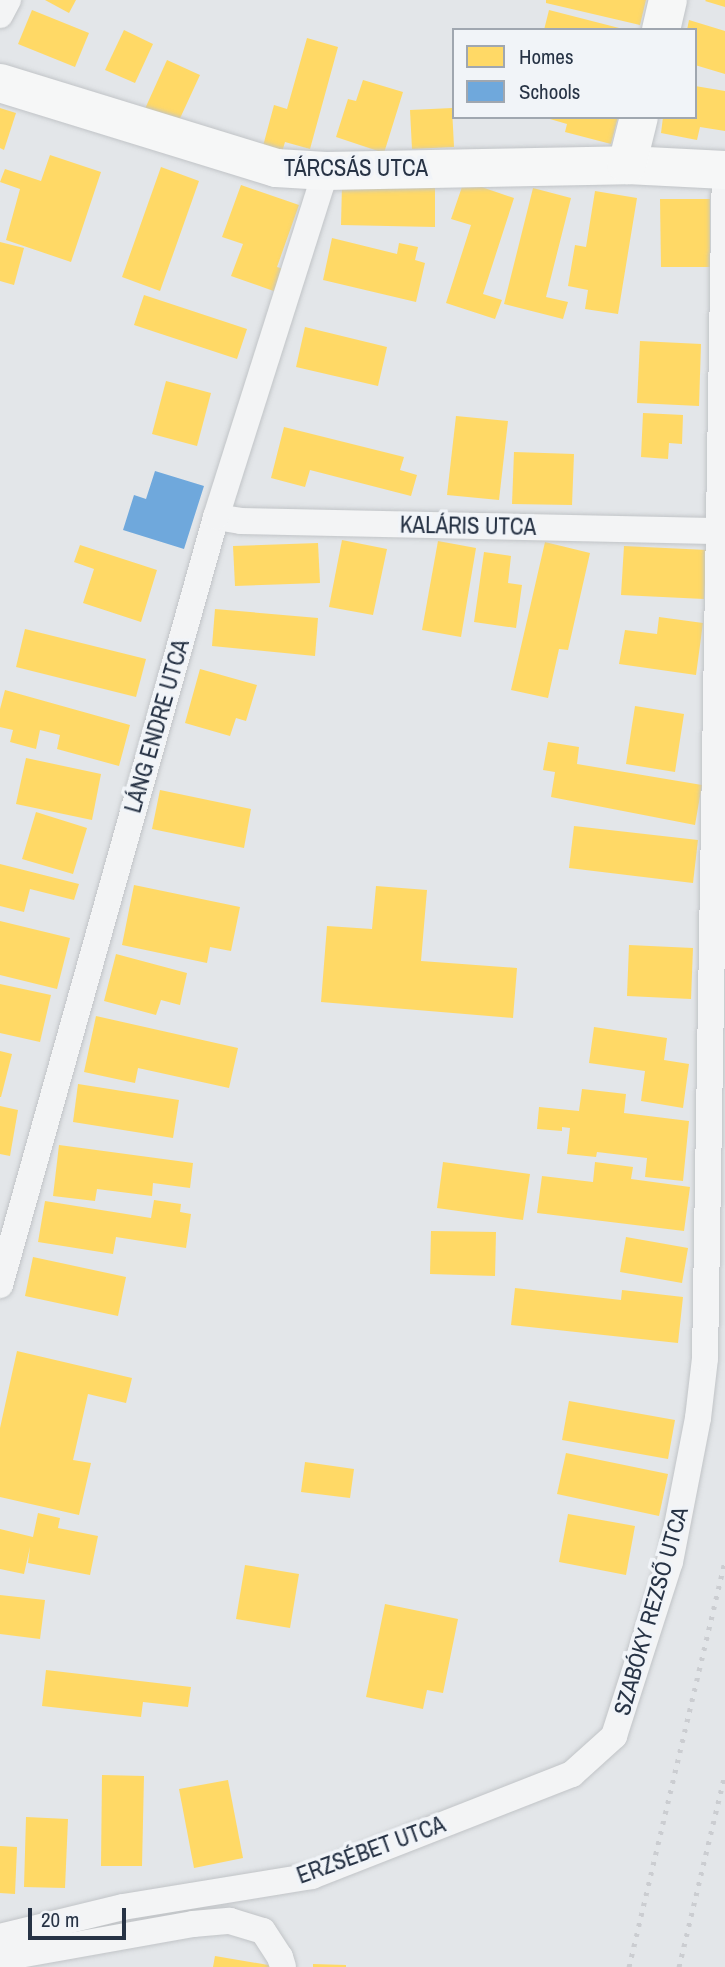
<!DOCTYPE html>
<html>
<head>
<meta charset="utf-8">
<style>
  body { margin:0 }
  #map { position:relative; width:725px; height:1967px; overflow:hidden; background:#e3e6e9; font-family:"Archivo Narrow",sans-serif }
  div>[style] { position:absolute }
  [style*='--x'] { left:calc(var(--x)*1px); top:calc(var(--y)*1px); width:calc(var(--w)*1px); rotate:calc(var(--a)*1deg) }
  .homes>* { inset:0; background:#ffd966 }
  .schools>* { inset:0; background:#6fa8dc }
  .roads { filter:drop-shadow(0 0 2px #c1c4c7) drop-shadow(0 0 2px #c1c4c7) }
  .street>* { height:26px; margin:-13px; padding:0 13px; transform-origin:13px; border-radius:13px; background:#f3f4f5 }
  .secondary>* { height:38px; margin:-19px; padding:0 19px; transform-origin:19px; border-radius:19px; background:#f6f7f7 }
  .rail>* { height:5px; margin-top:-2.5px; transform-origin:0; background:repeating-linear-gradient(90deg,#cbcdd1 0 3.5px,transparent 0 10.5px) }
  span { translate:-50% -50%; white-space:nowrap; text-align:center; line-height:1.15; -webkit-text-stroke:7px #f1f4f8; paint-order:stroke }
  .street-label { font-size:23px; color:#273345 }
  .legend { position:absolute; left:452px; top:28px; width:245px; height:91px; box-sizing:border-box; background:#f1f4f8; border:2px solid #a0a7b0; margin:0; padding:9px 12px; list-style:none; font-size:21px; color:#273345 }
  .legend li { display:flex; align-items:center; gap:14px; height:35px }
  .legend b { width:35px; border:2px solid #a0a7b0 }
  .scale { position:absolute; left:28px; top:1908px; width:98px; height:32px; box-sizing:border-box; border:4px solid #273345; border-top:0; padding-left:9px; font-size:21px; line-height:24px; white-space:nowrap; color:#273345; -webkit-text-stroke:5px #f1f4f8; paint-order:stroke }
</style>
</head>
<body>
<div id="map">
  <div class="homes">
    <i style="clip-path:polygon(45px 0,76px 0,69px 13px)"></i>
    <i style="clip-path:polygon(546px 0,646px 0,640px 25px,546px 3px)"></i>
    <i style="clip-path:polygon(706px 0,725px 0,725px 7px,705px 1px)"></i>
    <i style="clip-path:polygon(32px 10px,89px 33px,75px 67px,18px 44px)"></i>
    <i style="clip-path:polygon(549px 10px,623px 29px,623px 30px,544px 30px)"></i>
    <i style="clip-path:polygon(689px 20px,725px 31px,725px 74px,695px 65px,695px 30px,687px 30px)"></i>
    <i style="clip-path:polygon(124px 30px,153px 44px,135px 83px,105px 70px)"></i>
    <i style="clip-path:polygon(307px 38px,338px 47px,310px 149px,285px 142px,282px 152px,263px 146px,274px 105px,287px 109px)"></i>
    <i style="clip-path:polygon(167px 60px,200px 75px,176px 127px,144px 111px)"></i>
    <i style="clip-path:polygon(363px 80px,403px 92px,384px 153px,336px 137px,348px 99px,356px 101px)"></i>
    <i style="clip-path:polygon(695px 86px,725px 91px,725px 131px,700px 127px,697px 140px,661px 133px,663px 117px,695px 117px)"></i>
    <i style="clip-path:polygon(0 108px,16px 113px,4px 150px,0 148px)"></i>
    <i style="clip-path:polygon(452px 108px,454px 147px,412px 149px,410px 110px)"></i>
    <i style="clip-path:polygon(543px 117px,618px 117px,611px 144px,565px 132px,567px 124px)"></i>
    <i style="clip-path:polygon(50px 155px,101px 172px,71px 262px,6px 240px,20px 189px,0 182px,5px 169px,41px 181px)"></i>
    <i style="clip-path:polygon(161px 167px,199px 181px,160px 291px,122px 277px)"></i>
    <i style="clip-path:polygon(464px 181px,514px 198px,483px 294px,502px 300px,495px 319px,446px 303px,471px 225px,451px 219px)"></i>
    <i style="clip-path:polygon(241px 185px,299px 205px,277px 267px,290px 271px,282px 294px,231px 276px,243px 244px,222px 237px)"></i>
    <i style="clip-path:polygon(342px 185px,435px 186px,435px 227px,341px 225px)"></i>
    <i style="clip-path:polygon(533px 188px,571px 198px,546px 297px,568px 302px,563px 319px,504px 304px)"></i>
    <i style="clip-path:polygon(595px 191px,637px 198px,618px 314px,585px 309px,588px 290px,568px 286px,575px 245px,586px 247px)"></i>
    <i style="clip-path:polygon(660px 199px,710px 199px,710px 267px,661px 267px)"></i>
    <i style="clip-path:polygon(332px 238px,397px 254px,399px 243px,418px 247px,415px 260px,425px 263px,416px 302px,323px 280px)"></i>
    <i style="clip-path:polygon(0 242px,24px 248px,14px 285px,0 281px)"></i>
    <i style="clip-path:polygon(144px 295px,247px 329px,237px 359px,134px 325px)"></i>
    <i style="clip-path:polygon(305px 327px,387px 347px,378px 386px,296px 367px)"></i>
    <i style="clip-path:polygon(640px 341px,701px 344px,699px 406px,637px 403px)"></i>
    <i style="clip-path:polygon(166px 381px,211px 393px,197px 446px,152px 434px)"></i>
    <i style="clip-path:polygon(643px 413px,683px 415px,682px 444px,669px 443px,668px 459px,641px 457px)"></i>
    <i style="clip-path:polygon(456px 416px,508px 421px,499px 500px,447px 495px)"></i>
    <i style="clip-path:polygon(284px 427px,404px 457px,400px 470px,417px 475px,411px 496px,310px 470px,305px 487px,271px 478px)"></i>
    <i style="clip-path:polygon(514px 452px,574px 454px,572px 505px,512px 504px)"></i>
    <i style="clip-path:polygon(342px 540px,387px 549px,373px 615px,329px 607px)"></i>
    <i style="clip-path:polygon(438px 541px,476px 548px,461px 637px,422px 630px)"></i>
    <i style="clip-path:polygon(545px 542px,590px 553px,568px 650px,559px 649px,548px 698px,511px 690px)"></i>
    <i style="clip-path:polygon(318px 543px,320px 583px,235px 586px,233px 546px)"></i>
    <i style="clip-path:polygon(80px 545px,157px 570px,141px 622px,83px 603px,94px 569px,74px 562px)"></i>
    <i style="clip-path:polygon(624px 546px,707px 550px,704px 599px,621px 595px)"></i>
    <i style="clip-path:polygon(484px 552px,511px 556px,508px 583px,522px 585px,516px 628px,474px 622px)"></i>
    <i style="clip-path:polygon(215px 609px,318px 618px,315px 656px,212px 646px)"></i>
    <i style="clip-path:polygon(659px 617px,703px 623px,696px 675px,619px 664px,625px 630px,657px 634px)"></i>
    <i style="clip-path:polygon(25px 629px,146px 659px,136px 697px,16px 667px)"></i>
    <i style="clip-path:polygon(200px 669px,257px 685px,246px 721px,236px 718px,230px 736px,185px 723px)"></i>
    <i style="clip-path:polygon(5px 690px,130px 725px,119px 766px,57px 749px,60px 735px,40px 730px,36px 749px,10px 742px,13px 730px,0 727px,0 709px)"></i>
    <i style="clip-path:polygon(635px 706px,684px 714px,675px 772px,626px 764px)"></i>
    <i style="clip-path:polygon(548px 742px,579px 747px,577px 764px,702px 785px,695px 825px,551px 797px,555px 772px,543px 770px)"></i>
    <i style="clip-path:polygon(26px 758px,101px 774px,92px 820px,16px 804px)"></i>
    <i style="clip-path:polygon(160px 790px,251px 809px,244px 848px,152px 829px)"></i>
    <i style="clip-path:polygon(36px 812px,87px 828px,73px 874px,22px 859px)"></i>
    <i style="clip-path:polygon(574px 826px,698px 840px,693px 883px,569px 868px)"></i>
    <i style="clip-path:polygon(0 864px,79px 884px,74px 900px,30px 889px,24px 912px,0 906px)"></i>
    <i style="clip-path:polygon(134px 885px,240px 907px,231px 951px,210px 947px,207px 963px,122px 945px)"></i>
    <i style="clip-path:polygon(376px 886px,427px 890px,421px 961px,517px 968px,513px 1018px,321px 1002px,327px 926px,372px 929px)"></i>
    <i style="clip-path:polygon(0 921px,70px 938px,57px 989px,0 975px)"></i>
    <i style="clip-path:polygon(629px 945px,693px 948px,691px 999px,627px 996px)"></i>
    <i style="clip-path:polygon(116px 954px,187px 973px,180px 1005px,161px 1000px,156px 1015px,104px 1001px)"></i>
    <i style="clip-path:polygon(0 984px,51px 995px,40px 1042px,0 1033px)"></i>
    <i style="clip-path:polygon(96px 1016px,238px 1048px,229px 1088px,138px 1068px,135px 1083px,84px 1072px)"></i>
    <i style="clip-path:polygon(594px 1027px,667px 1038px,664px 1060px,689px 1064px,683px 1108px,641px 1101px,645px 1071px,589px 1063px)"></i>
    <i style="clip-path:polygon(0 1051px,12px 1054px,1px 1097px,0 1097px)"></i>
    <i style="clip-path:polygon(78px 1084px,179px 1100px,173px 1138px,73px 1122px)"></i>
    <i style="clip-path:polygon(582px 1089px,626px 1094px,624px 1113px,689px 1121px,683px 1181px,645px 1177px,647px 1158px,597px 1152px,596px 1157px,567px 1154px,570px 1128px,562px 1127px,562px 1131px,537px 1129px,539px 1107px,579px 1111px)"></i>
    <i style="clip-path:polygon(0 1106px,18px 1110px,10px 1156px,0 1154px)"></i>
    <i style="clip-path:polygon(59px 1145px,193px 1163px,190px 1188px,153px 1183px,152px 1196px,97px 1189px,95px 1201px,53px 1196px)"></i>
    <i style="clip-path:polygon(443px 1162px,530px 1174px,523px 1220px,437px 1208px)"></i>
    <i style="clip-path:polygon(595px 1162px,633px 1167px,631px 1179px,690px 1187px,684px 1231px,537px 1213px,542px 1176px,593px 1182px)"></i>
    <i style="clip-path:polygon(154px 1200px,181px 1204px,180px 1212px,191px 1214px,186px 1248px,116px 1237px,113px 1254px,38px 1242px,45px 1201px,151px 1218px)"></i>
    <i style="clip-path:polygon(431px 1231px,496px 1232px,495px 1276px,430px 1274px)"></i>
    <i style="clip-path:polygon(626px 1237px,688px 1248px,682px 1283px,620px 1272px)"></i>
    <i style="clip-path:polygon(33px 1257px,126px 1277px,118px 1316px,25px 1296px)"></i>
    <i style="clip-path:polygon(515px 1288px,621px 1300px,622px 1290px,683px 1297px,678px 1343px,511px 1325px)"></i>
    <i style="clip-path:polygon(17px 1351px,132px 1378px,126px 1403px,88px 1394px,73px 1460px,91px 1463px,79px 1515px,0 1497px,0 1428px)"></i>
    <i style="clip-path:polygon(569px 1401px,675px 1420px,668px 1459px,562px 1440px)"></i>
    <i style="clip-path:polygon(566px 1453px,668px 1474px,659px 1516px,557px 1494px)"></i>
    <i style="clip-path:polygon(305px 1462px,354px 1469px,350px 1498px,301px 1492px)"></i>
    <i style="clip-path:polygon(38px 1513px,60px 1518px,58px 1528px,98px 1536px,90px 1575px,28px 1563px,30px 1547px,24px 1574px,0 1569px,0 1529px,33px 1537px)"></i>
    <i style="clip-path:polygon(568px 1514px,635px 1526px,626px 1575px,559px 1562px)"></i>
    <i style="clip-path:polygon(245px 1565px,299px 1574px,290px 1628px,236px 1619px)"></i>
    <i style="clip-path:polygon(0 1595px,45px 1600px,40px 1639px,0 1634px)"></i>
    <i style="clip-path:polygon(385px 1604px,458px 1619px,443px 1693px,427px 1690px,423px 1709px,366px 1697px)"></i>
    <i style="clip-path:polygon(46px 1670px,191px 1687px,188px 1707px,143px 1702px,141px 1717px,42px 1706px)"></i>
    <i style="clip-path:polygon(102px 1775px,144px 1776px,142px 1866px,101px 1866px)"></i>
    <i style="clip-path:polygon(228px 1780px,243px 1858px,194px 1868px,179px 1789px)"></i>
    <i style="clip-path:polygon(26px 1817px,68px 1819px,65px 1888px,24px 1887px)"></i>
    <i style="clip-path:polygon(0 1846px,17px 1847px,15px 1894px,0 1893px)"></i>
    <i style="clip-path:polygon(215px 1956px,274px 1966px,274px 1967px,213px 1967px)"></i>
    <i style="clip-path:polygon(313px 1964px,346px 1965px,346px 1967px,313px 1967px)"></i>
  </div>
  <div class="schools">
    <i style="clip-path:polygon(155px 471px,204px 486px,184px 549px,123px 530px,134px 495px,146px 499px)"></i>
  </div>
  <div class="roads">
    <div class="street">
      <i style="--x:0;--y:15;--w:17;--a:-62"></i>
      <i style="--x:216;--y:517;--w:25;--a:9"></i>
      <i style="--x:241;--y:521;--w:479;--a:1.2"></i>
      <i style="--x:0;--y:1285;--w:798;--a:-74.29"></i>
      <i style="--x:216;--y:517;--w:363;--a:-72.4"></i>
      <i style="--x:0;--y:1937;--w:127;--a:-13.7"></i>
      <i style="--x:123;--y:1907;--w:192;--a:-9.3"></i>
      <i style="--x:312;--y:1876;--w:279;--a:-21.4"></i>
      <i style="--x:572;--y:1774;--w:57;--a:-42.1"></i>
      <i style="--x:614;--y:1736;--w:183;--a:-72.2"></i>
      <i style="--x:670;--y:1562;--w:147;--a:-79"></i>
      <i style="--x:698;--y:1418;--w:60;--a:-83.3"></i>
      <i style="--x:705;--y:1358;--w:1188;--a:-89.04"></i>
      <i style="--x:0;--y:1954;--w:9;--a:21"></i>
      <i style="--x:8;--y:1957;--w:188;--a:-10.1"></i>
      <i style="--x:193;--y:1924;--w:37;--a:-5"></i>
      <i style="--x:230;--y:1921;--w:34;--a:17"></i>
      <i style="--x:263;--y:1931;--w:31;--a:57"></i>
      <i style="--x:280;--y:1957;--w:10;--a:73"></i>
    </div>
    <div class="secondary">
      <i style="--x:661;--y:30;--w:31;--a:-77"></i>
      <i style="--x:0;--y:83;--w:289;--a:17.1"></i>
      <i style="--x:276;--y:168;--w:50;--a:3.4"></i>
      <i style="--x:326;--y:171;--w:301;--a:-1.1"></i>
      <i style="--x:627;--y:165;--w:98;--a:2.9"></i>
      <i style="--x:627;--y:165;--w:49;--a:-76"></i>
    </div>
  </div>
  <div class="rail">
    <i style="--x:629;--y:1967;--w:416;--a:-76.7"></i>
    <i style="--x:679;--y:1967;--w:198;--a:-76.6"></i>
  </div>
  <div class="street-label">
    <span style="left:356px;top:168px">TÁRCSÁS UTCA</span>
    <span style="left:468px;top:526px;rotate:1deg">KALÁRIS UTCA</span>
    <span style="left:157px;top:726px;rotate:-74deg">LÁNG ENDRE UTCA</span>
    <span style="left:651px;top:1611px;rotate:-74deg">SZABÓKY REZSŐ UTCA</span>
    <span style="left:371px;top:1850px;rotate:-20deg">ERZSÉBET UTCA</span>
  </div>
  <ul class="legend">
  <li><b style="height:19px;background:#ffd966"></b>Homes</li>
  <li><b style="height:19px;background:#6fa8dc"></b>Schools</li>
  </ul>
  <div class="scale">20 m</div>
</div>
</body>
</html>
